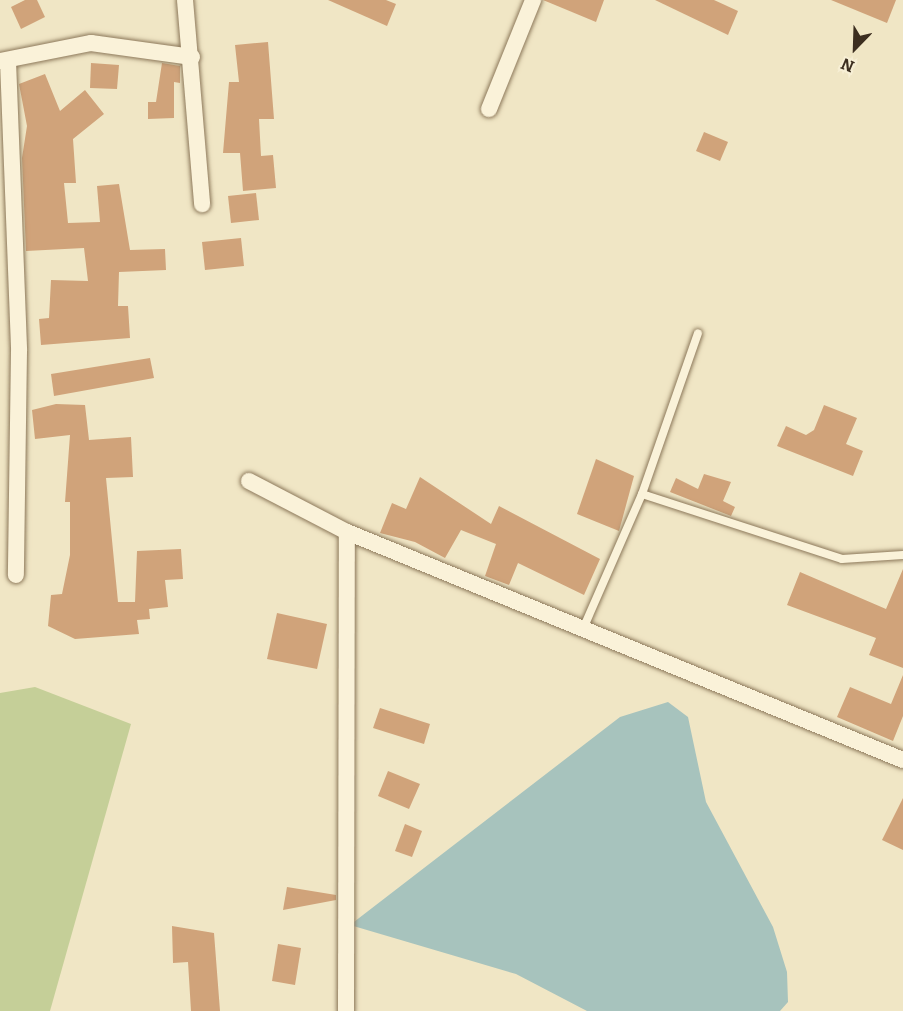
<!DOCTYPE html>
<html>
<head>
<meta charset="utf-8">
<style>
  body { margin:0 }
  #map { position:relative; width:903px; height:1011px; overflow:hidden; background:#f0e6c5; font-family:Bitter,serif }
  div>[style] { position:absolute }
  [style*='--x'] { left:calc(var(--x)*1px); top:calc(var(--y)*1px); width:calc(var(--w)*1px); rotate:calc(var(--a)*1deg) }
  .green>* { inset:0; background:#c5cf98 }
  .water>* { inset:0; background:#a7c3bd }
  .building>* { inset:0; background:#d0a37a }
  .roads { filter:drop-shadow(0 0 2px #8c785a) drop-shadow(0 0 2px #8c785a) }
  .service>* { height:8px; margin:-4px; padding:0 4px; transform-origin:4px; border-radius:4px; background:#faf2d9 }
  .minor>* { height:16px; margin:-8px; padding:0 8px; transform-origin:8px; border-radius:8px; background:#faf2d9 }
  span { translate:-50% -50%; white-space:nowrap; text-align:center; line-height:1.15; -webkit-text-stroke:4.5px #f7efd5; paint-order:stroke }
  .north { position:absolute; left:825px; top:18px; width:60px; height:60px; -webkit-text-stroke:4px #f7efd5; paint-order:stroke; rotate:203deg; font-size:16px; font-weight:700; line-height:24px; text-align:center; color:#3c2e1f }
  .north::after { content:''; display:block; margin:auto; width:21px; height:27px; background:#3c2e1f; clip-path:polygon(50% 0,100% 100%,50% 72%,0 100%) }
</style>
</head>
<body>
<div id="map">
  <div class="green">
    <i style="clip-path:polygon(35px 687px,131px 724px,50px 1011px,0 1011px,0 693px)"></i>
  </div>
  <div class="water">
    <i style="clip-path:polygon(668px 702px,688px 717px,706px 802px,773px 927px,787px 972px,788px 1002px,780px 1011px,587px 1011px,516px 974px,350px 925px,620px 717px)"></i>
  </div>
  <div class="building">
    <i style="clip-path:polygon(25px 0,37px 0,45px 17px,21px 29px,11px 7px)"></i>
    <i style="clip-path:polygon(328px 0,386px 0,396px 4px,387px 26px)"></i>
    <i style="clip-path:polygon(543px 0,604px 0,596px 22px)"></i>
    <i style="clip-path:polygon(655px 0,714px 0,738px 11px,728px 35px)"></i>
    <i style="clip-path:polygon(831px 0,896px 0,887px 23px)"></i>
    <i style="clip-path:polygon(268px 42px,274px 119px,259px 119px,261px 156px,273px 155px,276px 188px,243px 191px,240px 153px,223px 153px,229px 82px,239px 82px,235px 45px)"></i>
    <i style="clip-path:polygon(91px 63px,119px 65px,117px 89px,90px 88px)"></i>
    <i style="clip-path:polygon(162px 63px,180px 66px,180px 83px,174px 82px,174px 118px,148px 119px,148px 102px,156px 102px)"></i>
    <i style="clip-path:polygon(45px 74px,60px 111px,85px 90px,104px 114px,73px 139px,76px 183px,64px 183px,68px 223px,100px 222px,97px 186px,119px 184px,130px 250px,165px 249px,166px 270px,119px 272px,118px 306px,128px 306px,130px 338px,41px 345px,39px 319px,49px 318px,51px 280px,88px 281px,84px 248px,26px 251px,22px 158px,27px 126px,19px 84px)"></i>
    <i style="clip-path:polygon(704px 132px,728px 142px,720px 161px,696px 151px)"></i>
    <i style="clip-path:polygon(256px 193px,259px 220px,231px 223px,228px 196px)"></i>
    <i style="clip-path:polygon(241px 238px,244px 266px,205px 270px,202px 242px)"></i>
    <i style="clip-path:polygon(150px 358px,154px 378px,54px 396px,51px 374px)"></i>
    <i style="clip-path:polygon(56px 404px,85px 405px,89px 440px,131px 437px,133px 477px,106px 478px,118px 602px,135px 602px,137px 551px,181px 549px,183px 579px,165px 580px,168px 607px,149px 609px,150px 619px,137px 620px,139px 634px,75px 639px,48px 626px,51px 595px,62px 594px,70px 555px,70px 502px,65px 502px,70px 435px,35px 439px,32px 410px)"></i>
    <i style="clip-path:polygon(824px 405px,857px 418px,846px 444px,863px 451px,853px 476px,777px 446px,786px 426px,806px 435px,814px 430px)"></i>
    <i style="clip-path:polygon(596px 459px,634px 476px,619px 531px,577px 514px)"></i>
    <i style="clip-path:polygon(704px 474px,731px 482px,723px 501px,735px 507px,731px 516px,670px 492px,676px 478px,698px 489px)"></i>
    <i style="clip-path:polygon(420px 477px,491px 524px,499px 506px,600px 559px,584px 595px,518px 563px,509px 585px,485px 576px,496px 544px,461px 530px,445px 558px,415px 542px,380px 533px,392px 503px,406px 509px)"></i>
    <i style="clip-path:polygon(903px 569px,903px 668px,869px 655px,876px 638px,787px 605px,800px 572px,886px 609px)"></i>
    <i style="clip-path:polygon(277px 613px,327px 624px,317px 669px,267px 659px)"></i>
    <i style="clip-path:polygon(903px 675px,903px 716px,893px 741px,837px 717px,850px 687px,891px 704px)"></i>
    <i style="clip-path:polygon(380px 708px,430px 724px,424px 744px,373px 728px)"></i>
    <i style="clip-path:polygon(388px 771px,420px 784px,409px 809px,378px 796px)"></i>
    <i style="clip-path:polygon(903px 798px,903px 850px,882px 840px)"></i>
    <i style="clip-path:polygon(405px 824px,422px 831px,412px 857px,395px 851px)"></i>
    <i style="clip-path:polygon(287px 887px,336px 895px,336px 900px,283px 910px)"></i>
    <i style="clip-path:polygon(172px 926px,214px 933px,220px 1011px,191px 1011px,188px 962px,173px 963px)"></i>
    <i style="clip-path:polygon(278px 944px,301px 948px,295px 985px,272px 981px)"></i>
  </div>
  <div class="roads">
    <div class="service">
      <i style="--x:642;--y:494;--w:210;--a:18"></i>
      <i style="--x:842;--y:559;--w:61;--a:-3.8"></i>
      <i style="--x:583;--y:629;--w:147;--a:-66.4"></i>
      <i style="--x:642;--y:494;--w:170;--a:-70.8"></i>
    </div>
    <div class="minor">
      <i style="--x:185;--y:0;--w:205;--a:85.2"></i>
      <i style="--x:0;--y:61;--w:93;--a:-11.2"></i>
      <i style="--x:91;--y:43;--w:102;--a:7.9"></i>
      <i style="--x:8;--y:61;--w:290;--a:87.8"></i>
      <i style="--x:19;--y:351;--w:224;--a:90.8"></i>
      <i style="--x:489;--y:109;--w:118;--a:-68"></i>
      <i style="--x:249;--y:481;--w:110;--a:27.5"></i>
      <i style="--x:347;--y:532;--w:601;--a:22.3"></i>
      <i style="--x:346;--y:1011;--w:479;--a:-89.9"></i>
    </div>
  </div>
  <div class="north">N</div>
</div>
</body>
</html>
